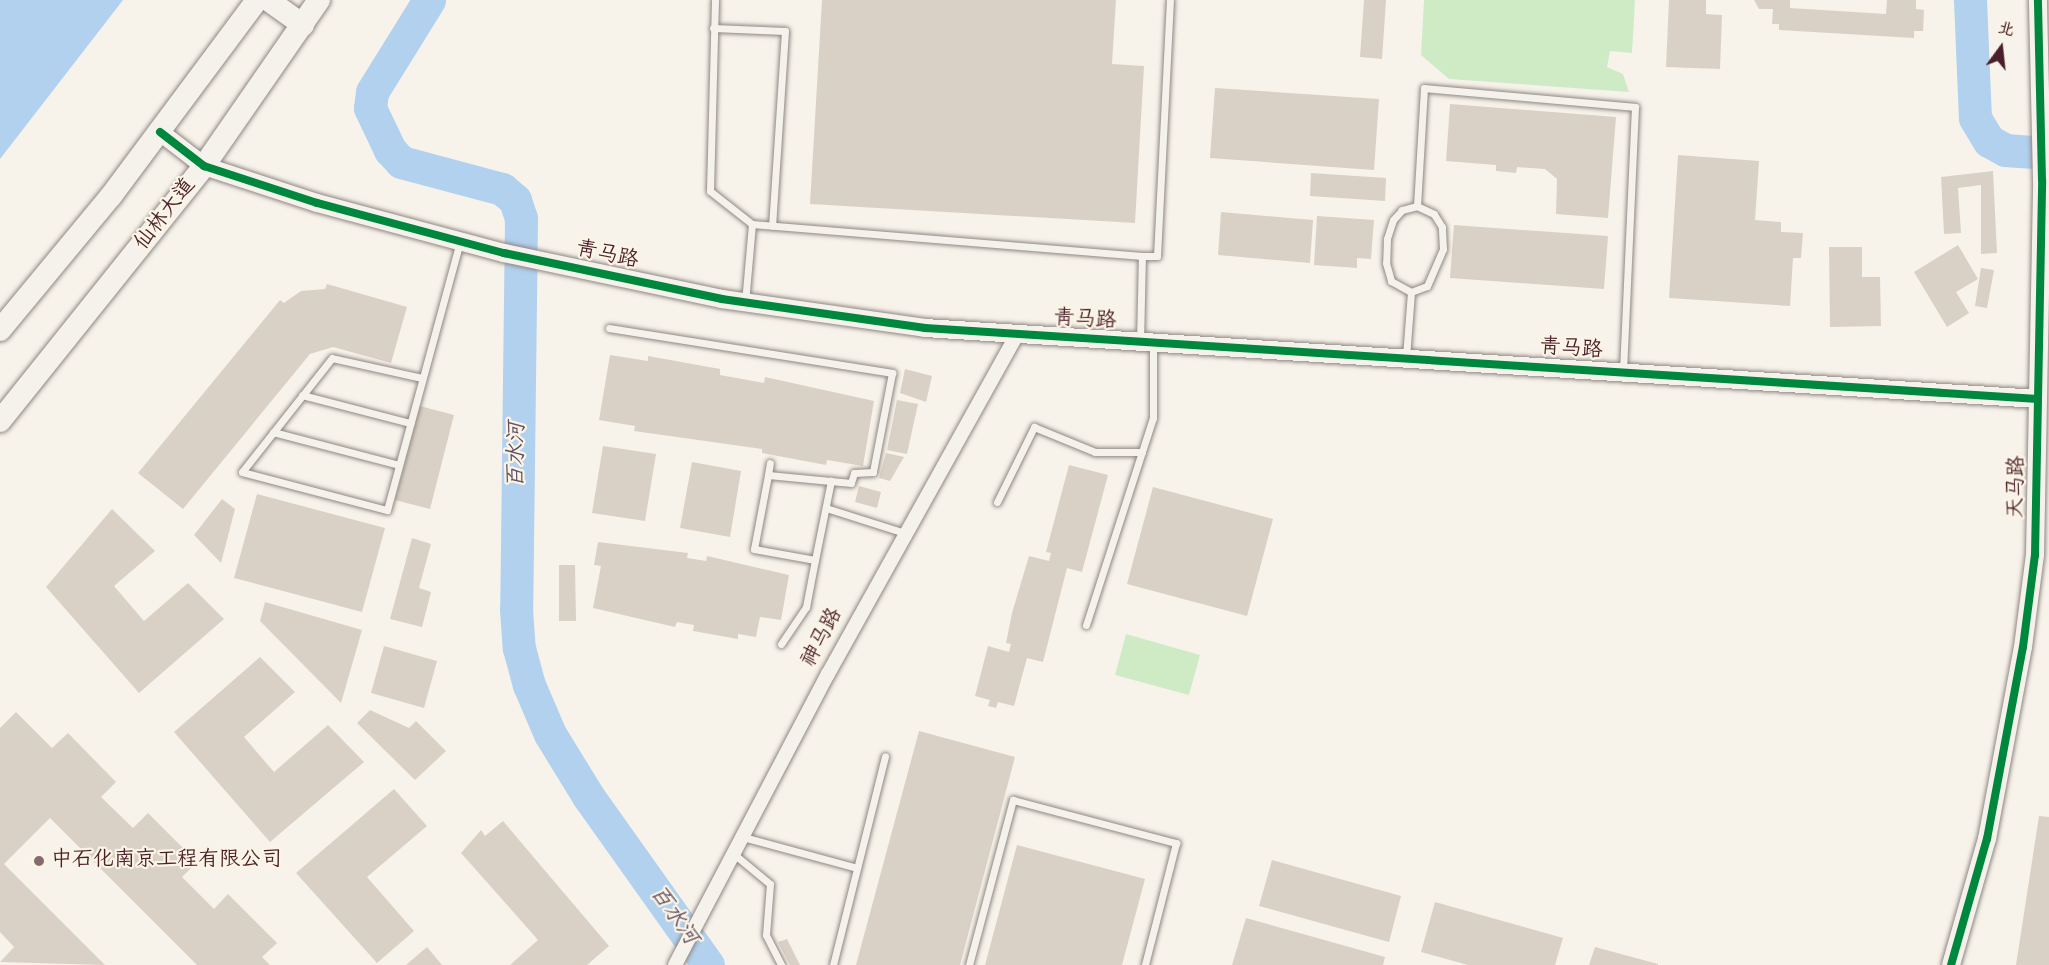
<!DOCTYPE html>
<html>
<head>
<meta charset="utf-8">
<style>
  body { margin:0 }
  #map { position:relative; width:2049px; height:965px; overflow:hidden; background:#f7f3ea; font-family:Dekko,"LXGW WenKai TC",sans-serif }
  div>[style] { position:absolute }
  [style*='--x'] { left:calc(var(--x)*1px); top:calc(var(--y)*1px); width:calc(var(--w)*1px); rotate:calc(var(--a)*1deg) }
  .green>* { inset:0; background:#cfebc6 }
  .water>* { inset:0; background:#b1d1ee }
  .river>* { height:33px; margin:-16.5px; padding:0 16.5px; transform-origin:16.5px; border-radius:16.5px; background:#b1d1ee }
  .building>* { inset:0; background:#dad1c6 }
  .roads { filter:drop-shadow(0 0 2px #908684) drop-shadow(0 0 2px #908684) }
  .service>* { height:7px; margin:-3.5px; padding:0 3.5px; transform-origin:3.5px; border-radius:3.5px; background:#f5f2ec }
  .minor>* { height:14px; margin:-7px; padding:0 7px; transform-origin:7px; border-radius:7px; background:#f5f2ec }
  .tertiary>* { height:18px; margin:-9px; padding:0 9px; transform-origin:9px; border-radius:9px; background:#f5f2ec }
  .primary>* { height:22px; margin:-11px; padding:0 11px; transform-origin:11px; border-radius:11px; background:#f5f2ec }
  .cycleway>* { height:8px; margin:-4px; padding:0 4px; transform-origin:4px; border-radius:4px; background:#00873e }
  .dots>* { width:16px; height:16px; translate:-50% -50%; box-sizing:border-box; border:3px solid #fcf5e5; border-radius:50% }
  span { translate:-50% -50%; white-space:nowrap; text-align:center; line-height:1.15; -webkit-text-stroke:4.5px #fcf5e5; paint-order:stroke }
  .street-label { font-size:21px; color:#4a1f2b }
  .poi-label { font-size:21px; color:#4a1f2b }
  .left { translate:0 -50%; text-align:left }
  .water-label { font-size:22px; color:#605066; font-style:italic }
  .north { position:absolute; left:1971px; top:18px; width:60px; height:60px; -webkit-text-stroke:4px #fcf5e5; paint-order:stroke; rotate:15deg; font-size:16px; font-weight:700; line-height:24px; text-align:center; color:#4a1f2b }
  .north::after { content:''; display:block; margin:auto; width:21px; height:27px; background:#4a1f2b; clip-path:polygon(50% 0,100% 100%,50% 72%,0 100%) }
</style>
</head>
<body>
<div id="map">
  <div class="green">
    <i style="clip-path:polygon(1424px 0,1635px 0,1632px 53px,1610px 51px,1607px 67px,1623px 74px,1629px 92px,1449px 79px,1421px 55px)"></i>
    <i style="clip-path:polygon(1126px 634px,1200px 655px,1189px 695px,1115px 675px)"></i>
  </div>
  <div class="water">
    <i style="clip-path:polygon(0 0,123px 0,0 159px)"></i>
  </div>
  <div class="river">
    <i style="--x:429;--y:0;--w:108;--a:121.8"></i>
    <i style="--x:372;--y:92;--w:16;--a:97"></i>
    <i style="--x:370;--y:108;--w:47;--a:64.5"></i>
    <i style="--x:390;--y:150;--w:16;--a:47"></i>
    <i style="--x:401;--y:162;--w:105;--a:15"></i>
    <i style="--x:502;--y:189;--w:17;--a:40"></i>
    <i style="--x:515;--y:200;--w:19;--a:72"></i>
    <i style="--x:521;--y:218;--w:391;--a:90.7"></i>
    <i style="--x:516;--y:609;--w:39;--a:86"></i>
    <i style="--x:519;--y:648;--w:38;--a:75"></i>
    <i style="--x:529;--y:685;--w:53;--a:66.8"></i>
    <i style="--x:550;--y:734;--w:73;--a:58.5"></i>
    <i style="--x:588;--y:796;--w:207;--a:54.6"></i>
    <i style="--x:1970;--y:0;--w:118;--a:87.6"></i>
    <i style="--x:1975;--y:118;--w:27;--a:59"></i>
    <i style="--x:1989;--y:141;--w:18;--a:29"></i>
    <i style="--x:2005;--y:150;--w:44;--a:3.9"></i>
  </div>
  <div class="building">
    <i style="clip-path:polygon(822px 0,1116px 0,1112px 64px,1144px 66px,1135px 223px,810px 204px)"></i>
    <i style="clip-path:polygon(1364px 0,1386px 0,1382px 59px,1360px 57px)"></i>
    <i style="clip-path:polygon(1669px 0,1706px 0,1706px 14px,1722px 15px,1720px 69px,1666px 67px)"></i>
    <i style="clip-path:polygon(1754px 0,1790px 0,1790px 8px,1886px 14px,1887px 0,1916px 0,1916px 9px,1924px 10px,1923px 31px,1914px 31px,1914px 38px,1779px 30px,1779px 24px,1772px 24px,1773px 9px,1759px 9px)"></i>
    <i style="clip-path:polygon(1215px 88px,1379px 99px,1374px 170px,1210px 158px)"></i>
    <i style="clip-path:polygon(1450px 104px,1616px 117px,1608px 218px,1556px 214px,1557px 179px,1545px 169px,1517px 167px,1516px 173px,1496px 171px,1496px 165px,1446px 161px)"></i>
    <i style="clip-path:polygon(1678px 155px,1759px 161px,1755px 220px,1781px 222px,1781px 232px,1803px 233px,1801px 258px,1793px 258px,1790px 306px,1669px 298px)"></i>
    <i style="clip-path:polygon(1993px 171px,1997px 253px,1981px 254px,1981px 185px,1958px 188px,1961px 233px,1944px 234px,1941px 177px)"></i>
    <i style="clip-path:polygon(1311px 173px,1386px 178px,1385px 201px,1310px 196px)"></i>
    <i style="clip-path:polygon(1221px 212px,1313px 220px,1310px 263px,1218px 255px)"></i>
    <i style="clip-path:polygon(1317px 216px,1374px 220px,1371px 259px,1357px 258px,1357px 268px,1314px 265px)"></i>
    <i style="clip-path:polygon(1454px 225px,1608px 236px,1604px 289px,1450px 278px)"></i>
    <i style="clip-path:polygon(1958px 245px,1978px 279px,1956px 292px,1969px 313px,1947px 327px,1914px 272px)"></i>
    <i style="clip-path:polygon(1829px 247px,1862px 247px,1862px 277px,1880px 277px,1881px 326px,1830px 327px)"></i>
    <i style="clip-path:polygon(1981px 268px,1994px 270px,1987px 308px,1975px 306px)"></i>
    <i style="clip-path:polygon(327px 284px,407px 307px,391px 363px,333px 347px,310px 354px,183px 509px,138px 473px,280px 300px,284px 303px,301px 291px,325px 289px)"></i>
    <i style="clip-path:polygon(610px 355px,648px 361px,648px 356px,720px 369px,720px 375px,764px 383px,765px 377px,874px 401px,863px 466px,827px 460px,826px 465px,762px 453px,762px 449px,634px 431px,635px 426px,599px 420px)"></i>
    <i style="clip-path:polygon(905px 369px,932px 376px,926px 402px,900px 393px)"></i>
    <i style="clip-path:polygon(897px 400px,918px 404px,907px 454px,887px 450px)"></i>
    <i style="clip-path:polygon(420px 406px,454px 415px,430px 509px,395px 500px)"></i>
    <i style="clip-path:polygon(603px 446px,656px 454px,645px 521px,592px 513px)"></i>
    <i style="clip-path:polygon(886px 453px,904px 457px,890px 481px,879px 478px)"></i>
    <i style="clip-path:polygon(692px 462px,741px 471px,730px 537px,680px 528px)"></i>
    <i style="clip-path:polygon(1069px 465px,1108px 475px,1082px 572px,1067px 568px,1043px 662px,1027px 658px,1014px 706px,998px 702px,996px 708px,988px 706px,990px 700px,975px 696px,988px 646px,1009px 652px,1011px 644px,1006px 643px,1012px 613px,1029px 556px,1049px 561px,1051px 553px,1046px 552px)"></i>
    <i style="clip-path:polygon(859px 486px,881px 492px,877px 508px,855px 502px)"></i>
    <i style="clip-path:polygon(1153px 487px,1273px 519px,1247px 616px,1127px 584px)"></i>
    <i style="clip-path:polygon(257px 494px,385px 528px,362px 612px,234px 578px)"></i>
    <i style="clip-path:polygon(222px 499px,235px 509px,221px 563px,194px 535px)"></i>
    <i style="clip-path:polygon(112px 509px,155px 551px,114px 586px,144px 621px,188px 583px,224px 619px,139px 693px,46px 587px)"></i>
    <i style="clip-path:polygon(412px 538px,431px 544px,419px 588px,431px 592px,422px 627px,390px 619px)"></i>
    <i style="clip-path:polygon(598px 542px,688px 553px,687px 558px,706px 561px,707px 556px,789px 575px,781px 620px,760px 617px,756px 637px,738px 634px,738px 639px,693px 631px,694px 625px,677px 622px,675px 627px,593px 608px,601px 566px,594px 565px)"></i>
    <i style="clip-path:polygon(559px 565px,575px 565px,576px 621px,559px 621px)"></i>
    <i style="clip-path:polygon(265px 602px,362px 630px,341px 703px,260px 621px)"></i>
    <i style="clip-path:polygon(384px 646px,437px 661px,424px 708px,371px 693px)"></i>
    <i style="clip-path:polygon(260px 657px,295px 692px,244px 737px,274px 772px,328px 725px,364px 762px,270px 842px,174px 732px)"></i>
    <i style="clip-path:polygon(370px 710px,409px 728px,416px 721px,446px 751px,415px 780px,357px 723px)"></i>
    <i style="clip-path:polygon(16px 712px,52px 748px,68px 733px,116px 782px,101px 797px,133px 828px,148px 813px,197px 862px,182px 877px,214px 909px,228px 894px,277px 943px,262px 957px,270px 965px,197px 965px,50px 818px,4px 864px,105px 965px,0 962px,14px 947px,0 932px,0 728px)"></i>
    <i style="clip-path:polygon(919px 731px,1015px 757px,960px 965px,856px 965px)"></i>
    <i style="clip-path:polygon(394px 789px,427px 826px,367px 877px,414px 931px,377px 963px,296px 873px)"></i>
    <i style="clip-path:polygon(2039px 816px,2049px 817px,2049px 965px,2016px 965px)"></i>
    <i style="clip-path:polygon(503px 821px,609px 946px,587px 965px,510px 965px,538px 940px,461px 853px,481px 830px,485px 836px)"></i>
    <i style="clip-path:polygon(1017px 845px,1145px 879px,1122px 965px,985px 965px)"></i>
    <i style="clip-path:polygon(1272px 860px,1401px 896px,1389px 942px,1259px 906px)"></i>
    <i style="clip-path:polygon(1435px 902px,1563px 938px,1555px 965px,1468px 965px,1421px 952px)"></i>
    <i style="clip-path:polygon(1246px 918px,1385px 957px,1383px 965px,1232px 965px)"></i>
    <i style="clip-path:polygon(787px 939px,800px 965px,790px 965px,778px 942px)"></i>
    <i style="clip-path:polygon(427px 947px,442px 965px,406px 965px)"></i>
    <i style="clip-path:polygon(1595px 947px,1658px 964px,1658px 965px,1589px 965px)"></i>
  </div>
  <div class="roads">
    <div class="service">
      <i style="--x:715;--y:0;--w:191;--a:91.5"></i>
      <i style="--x:710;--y:191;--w:53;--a:38.2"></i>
      <i style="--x:752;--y:224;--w:78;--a:95.1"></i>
      <i style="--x:713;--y:28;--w:72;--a:2.4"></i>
      <i style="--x:785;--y:31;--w:195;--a:93.8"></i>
      <i style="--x:1417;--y:206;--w:118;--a:-86.6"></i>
      <i style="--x:1424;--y:88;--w:212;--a:5.1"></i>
      <i style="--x:1635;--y:107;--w:264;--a:92.6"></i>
      <i style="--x:752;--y:224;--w:391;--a:4.7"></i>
      <i style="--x:609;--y:328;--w:287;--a:9"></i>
      <i style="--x:892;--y:373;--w:101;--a:100.9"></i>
      <i style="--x:873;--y:472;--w:19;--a:177"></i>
      <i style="--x:854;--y:473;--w:10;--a:107"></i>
      <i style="--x:851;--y:483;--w:83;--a:-174.5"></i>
      <i style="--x:768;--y:475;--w:12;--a:-81"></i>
      <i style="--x:1140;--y:342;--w:86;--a:-88.7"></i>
      <i style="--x:1142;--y:256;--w:15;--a:0"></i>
      <i style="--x:1157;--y:256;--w:256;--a:-87.1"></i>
      <i style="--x:1406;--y:357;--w:65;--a:-85.6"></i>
      <i style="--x:1411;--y:292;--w:17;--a:-21"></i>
      <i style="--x:1427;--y:286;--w:40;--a:-66.6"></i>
      <i style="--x:1443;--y:249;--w:22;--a:-93"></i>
      <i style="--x:1442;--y:227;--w:15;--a:-122"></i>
      <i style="--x:1434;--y:214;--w:19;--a:-155"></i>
      <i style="--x:1417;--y:206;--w:16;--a:165"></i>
      <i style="--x:1402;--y:210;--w:13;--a:132"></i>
      <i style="--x:1393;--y:220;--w:20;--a:108"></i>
      <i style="--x:1387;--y:239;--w:24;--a:92"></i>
      <i style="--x:1386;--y:263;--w:19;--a:74"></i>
      <i style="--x:1391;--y:281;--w:23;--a:29"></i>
      <i style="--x:422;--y:378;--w:92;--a:-167.5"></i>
      <i style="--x:332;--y:358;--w:145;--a:128.3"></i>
      <i style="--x:242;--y:472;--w:150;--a:14.7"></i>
      <i style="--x:387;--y:510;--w:278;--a:-74.8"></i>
      <i style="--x:302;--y:395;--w:112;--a:14.5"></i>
      <i style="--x:273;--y:432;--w:130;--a:14.7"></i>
      <i style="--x:768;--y:475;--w:75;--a:100.7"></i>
      <i style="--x:754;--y:549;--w:62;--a:10.2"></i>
      <i style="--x:815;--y:560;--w:81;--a:-78.6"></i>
      <i style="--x:997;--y:502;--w:84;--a:-63.7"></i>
      <i style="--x:1034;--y:427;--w:66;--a:22.3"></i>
      <i style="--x:1095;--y:452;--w:47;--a:0"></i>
      <i style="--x:826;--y:508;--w:83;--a:17.6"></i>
      <i style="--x:1086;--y:625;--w:218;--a:-72.1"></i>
      <i style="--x:1153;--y:418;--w:75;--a:-90"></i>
      <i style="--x:781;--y:644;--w:45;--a:-56"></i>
      <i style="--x:806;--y:607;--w:48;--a:-79.2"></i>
      <i style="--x:743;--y:837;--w:118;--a:15.2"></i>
      <i style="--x:735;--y:855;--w:45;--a:39.6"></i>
      <i style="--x:770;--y:884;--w:51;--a:94.5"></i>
      <i style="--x:766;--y:935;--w:34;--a:63"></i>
      <i style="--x:833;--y:965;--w:215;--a:-76"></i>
      <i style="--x:969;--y:965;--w:171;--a:-75.1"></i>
      <i style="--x:1013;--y:800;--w:169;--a:14.8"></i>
      <i style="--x:1176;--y:843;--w:126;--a:104.3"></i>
    </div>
    <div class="minor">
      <i style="--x:675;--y:965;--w:329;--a:-62.3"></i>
      <i style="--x:828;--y:674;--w:387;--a:-60.9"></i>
    </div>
    <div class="tertiary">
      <i style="--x:160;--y:132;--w:56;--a:37.7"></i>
      <i style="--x:204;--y:166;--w:119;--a:18.1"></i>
      <i style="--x:317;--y:203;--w:194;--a:15"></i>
      <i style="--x:504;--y:253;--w:223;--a:11.9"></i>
      <i style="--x:722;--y:299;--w:205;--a:8.1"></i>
      <i style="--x:925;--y:328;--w:1115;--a:3.65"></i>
      <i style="--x:1951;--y:965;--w:131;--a:-74.1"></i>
      <i style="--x:1987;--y:839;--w:195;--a:-79.4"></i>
      <i style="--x:2023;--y:647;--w:93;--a:-82.6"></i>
      <i style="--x:2035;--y:555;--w:375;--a:-88.9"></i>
      <i style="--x:2042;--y:180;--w:180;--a:-91.3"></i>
    </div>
    <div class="primary">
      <i style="--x:268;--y:0;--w:43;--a:35.5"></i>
      <i style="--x:0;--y:330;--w:174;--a:-50.4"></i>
      <i style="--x:111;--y:196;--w:244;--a:-53.3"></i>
      <i style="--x:0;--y:421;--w:327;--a:-51.3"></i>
      <i style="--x:204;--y:166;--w:202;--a:-55.3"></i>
    </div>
  </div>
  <div class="cycleway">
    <i style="--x:160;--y:132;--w:56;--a:37.7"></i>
    <i style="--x:204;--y:166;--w:119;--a:18.1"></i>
    <i style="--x:317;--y:203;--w:194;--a:15"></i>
    <i style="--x:504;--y:253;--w:223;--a:11.9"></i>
    <i style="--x:722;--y:299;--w:205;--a:8.1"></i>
    <i style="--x:925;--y:328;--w:1115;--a:3.65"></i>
    <i style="--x:1951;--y:965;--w:131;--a:-74.1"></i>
    <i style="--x:1987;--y:839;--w:195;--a:-79.4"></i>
    <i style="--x:2023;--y:647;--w:93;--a:-82.6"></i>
    <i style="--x:2035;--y:555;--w:375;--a:-88.9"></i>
    <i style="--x:2042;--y:180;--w:180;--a:-91.3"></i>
  </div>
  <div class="dots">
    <i style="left:39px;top:861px;background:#87696e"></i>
  </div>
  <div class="street-label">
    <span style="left:166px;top:215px;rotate:-52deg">仙林大道</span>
    <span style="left:607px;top:256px;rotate:12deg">青马路</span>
    <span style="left:1085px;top:321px;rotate:3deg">青马路</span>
    <span style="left:1571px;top:350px;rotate:4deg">青马路</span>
    <span style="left:2018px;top:487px;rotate:-89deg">天马路</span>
    <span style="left:823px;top:638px;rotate:-62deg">神马路</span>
  </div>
  <div class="poi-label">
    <span class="left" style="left:51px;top:861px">中石化南京工程有限公司</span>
  </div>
  <div class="water-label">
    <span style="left:518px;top:455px;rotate:-89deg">百水河</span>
    <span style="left:673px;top:916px;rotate:55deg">百水河</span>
  </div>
  <div class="north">北</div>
</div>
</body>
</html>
